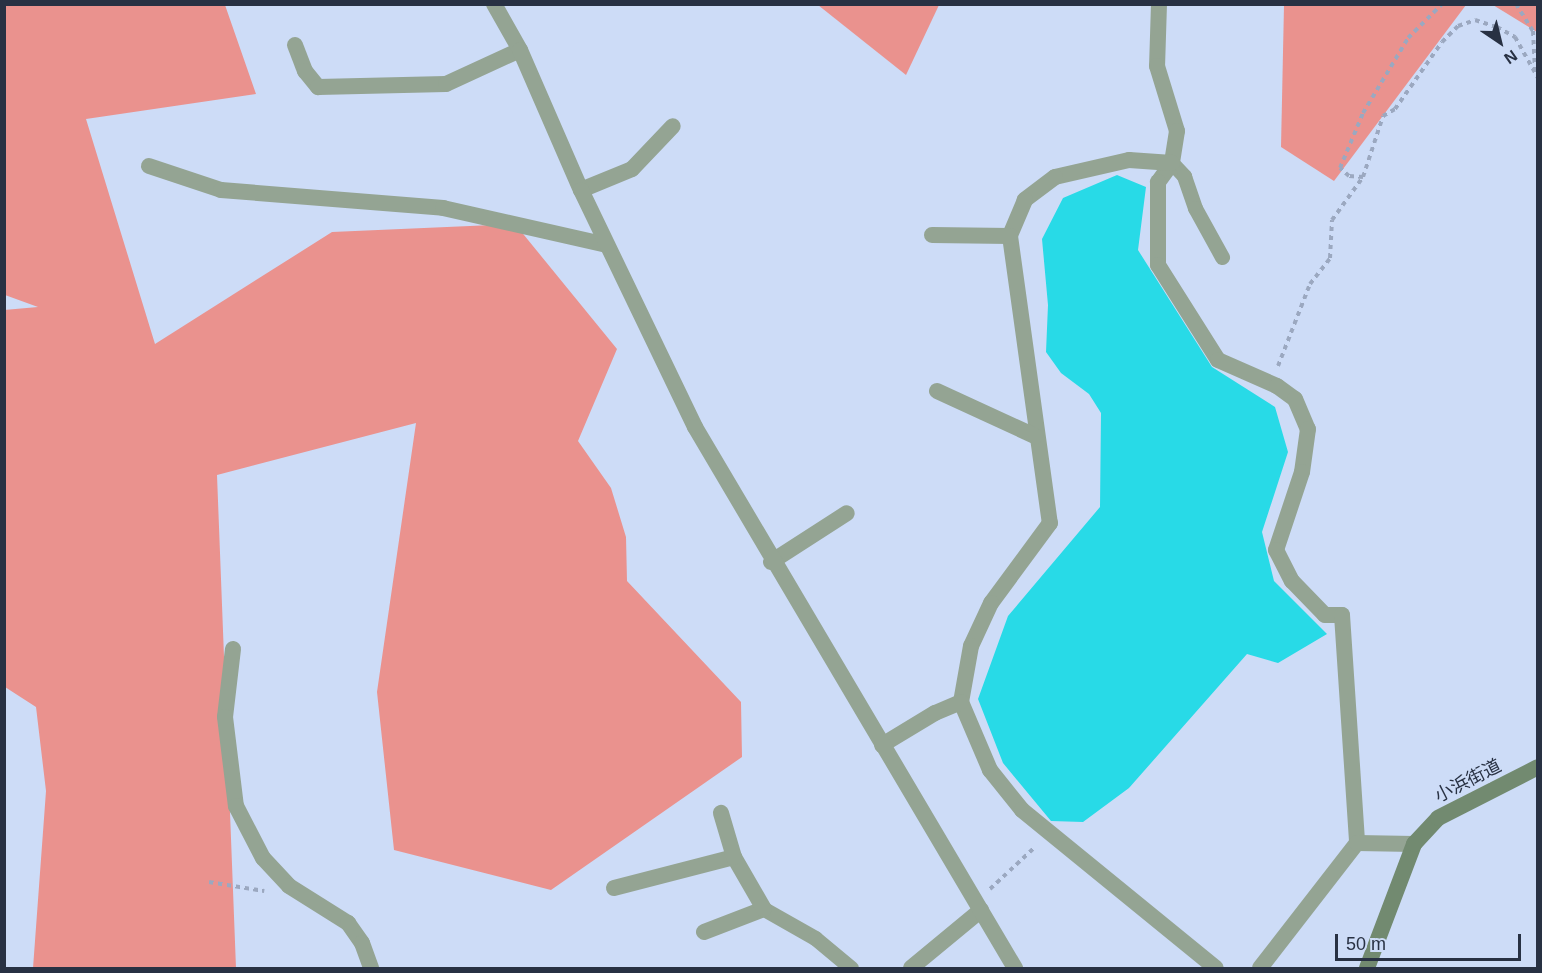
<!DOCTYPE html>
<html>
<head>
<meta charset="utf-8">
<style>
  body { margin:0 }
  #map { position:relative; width:1542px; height:973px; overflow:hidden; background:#cddcf7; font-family:Arial,"Noto Sans JP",sans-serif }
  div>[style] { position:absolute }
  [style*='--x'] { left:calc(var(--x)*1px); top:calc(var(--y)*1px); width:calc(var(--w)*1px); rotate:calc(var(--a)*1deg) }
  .green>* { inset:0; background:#ea928e }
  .water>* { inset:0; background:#28dae7 }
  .path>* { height:4px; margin-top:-2px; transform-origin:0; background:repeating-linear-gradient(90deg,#9ba8c0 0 4.5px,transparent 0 9px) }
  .service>* { height:15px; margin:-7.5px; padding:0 7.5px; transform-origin:7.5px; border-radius:7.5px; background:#94a493 }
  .minor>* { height:16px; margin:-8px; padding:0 8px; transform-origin:8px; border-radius:8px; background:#94a493 }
  .tertiary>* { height:16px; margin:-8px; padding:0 8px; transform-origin:8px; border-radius:8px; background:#94a493 }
  .secondary>* { height:16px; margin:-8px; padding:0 8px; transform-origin:8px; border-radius:8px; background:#728a70 }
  span { translate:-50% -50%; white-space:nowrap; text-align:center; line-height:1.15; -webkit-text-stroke:6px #cddcf7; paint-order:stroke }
  .street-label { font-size:18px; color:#283143 }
  .frame { position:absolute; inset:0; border:6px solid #283143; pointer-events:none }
  .north { position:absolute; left:1470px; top:12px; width:60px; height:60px; -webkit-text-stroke:4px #cddcf7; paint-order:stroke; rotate:145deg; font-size:16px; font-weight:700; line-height:24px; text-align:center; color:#283143 }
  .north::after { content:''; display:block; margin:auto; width:21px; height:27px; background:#283143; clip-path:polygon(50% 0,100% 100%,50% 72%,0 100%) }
  .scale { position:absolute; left:1335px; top:934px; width:186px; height:27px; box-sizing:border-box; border:3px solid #283143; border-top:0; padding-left:8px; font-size:18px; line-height:21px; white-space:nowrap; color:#283143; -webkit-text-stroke:4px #cddcf7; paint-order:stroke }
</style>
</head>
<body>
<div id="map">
  <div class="green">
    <i style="clip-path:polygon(5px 5px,225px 5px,256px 94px,86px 119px,155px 344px,332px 232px,515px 224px,617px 349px,578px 441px,611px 488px,626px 537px,627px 581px,741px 702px,742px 757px,551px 890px,394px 850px,377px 692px,416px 423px,217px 475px,236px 968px,33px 968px,46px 791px,36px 707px,5px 687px,4px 310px,38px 307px,5px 295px)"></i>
    <i style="clip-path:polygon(818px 5px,939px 5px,906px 75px)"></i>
    <i style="clip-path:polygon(1284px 5px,1466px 5px,1334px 181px,1281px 147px)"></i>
    <i style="clip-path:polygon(1493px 5px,1537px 5px,1537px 32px)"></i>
  </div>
  <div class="water">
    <i style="clip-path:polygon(1117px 175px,1146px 187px,1138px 250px,1212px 367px,1275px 407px,1288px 452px,1262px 532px,1274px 581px,1327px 634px,1278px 663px,1247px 654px,1129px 788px,1083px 822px,1051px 821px,1003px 763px,978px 699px,1008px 616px,1100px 507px,1101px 413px,1089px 394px,1061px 373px,1046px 352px,1048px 305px,1042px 239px,1063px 198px)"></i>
  </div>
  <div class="path">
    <i style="--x:1516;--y:4;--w:32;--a:58"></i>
    <i style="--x:1533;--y:31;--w:40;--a:87.1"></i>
    <i style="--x:1363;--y:177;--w:14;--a:-176"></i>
    <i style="--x:1349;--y:176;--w:12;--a:-138"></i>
    <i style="--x:1340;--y:168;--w:60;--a:-67.3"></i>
    <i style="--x:1363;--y:113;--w:87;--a:-59"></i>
    <i style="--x:1408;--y:38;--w:48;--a:-45"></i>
    <i style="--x:1538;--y:215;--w:6;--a:90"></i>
    <i style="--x:1278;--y:366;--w:88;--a:-68.7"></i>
    <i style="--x:1310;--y:284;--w:33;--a:-52"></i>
    <i style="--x:1330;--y:258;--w:38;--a:-87"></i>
    <i style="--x:1332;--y:220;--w:53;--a:-54.2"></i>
    <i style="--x:1363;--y:177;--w:64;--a:-71.8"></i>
    <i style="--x:1383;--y:116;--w:14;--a:-30"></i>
    <i style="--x:1395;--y:109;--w:82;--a:-55"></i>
    <i style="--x:1442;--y:42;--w:23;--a:-45"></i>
    <i style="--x:1458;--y:26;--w:18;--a:-19"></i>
    <i style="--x:1475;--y:20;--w:23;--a:18"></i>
    <i style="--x:1497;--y:27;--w:21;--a:29"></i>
    <i style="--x:1515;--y:37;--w:47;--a:60.7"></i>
    <i style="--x:209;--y:882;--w:56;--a:9.3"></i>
    <i style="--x:990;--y:889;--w:62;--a:-43"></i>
  </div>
  <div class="service">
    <i style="--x:1172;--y:163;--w:18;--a:47"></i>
    <i style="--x:1184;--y:176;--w:34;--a:71"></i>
    <i style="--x:1195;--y:208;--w:56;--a:61.1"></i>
    <i style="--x:764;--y:909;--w:59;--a:29.6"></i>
    <i style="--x:815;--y:938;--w:47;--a:39.8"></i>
  </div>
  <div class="minor">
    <i style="--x:1159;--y:4;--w:62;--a:91.8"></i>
    <i style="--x:1157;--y:66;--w:68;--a:72.9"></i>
    <i style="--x:1177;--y:131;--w:32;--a:99"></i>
    <i style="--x:1172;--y:163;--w:24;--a:126"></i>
    <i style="--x:1158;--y:182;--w:83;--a:90"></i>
    <i style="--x:1158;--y:265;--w:112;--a:57.7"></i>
    <i style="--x:1218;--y:360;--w:64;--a:23.8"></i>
    <i style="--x:1277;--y:386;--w:22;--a:36"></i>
    <i style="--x:1295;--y:399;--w:33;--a:67"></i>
    <i style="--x:1308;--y:429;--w:43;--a:97.9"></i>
    <i style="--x:1302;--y:472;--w:82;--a:108.4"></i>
    <i style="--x:1276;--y:550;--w:35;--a:63"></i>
    <i style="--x:1292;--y:581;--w:47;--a:45.9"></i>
    <i style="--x:1325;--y:615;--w:17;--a:0"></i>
    <i style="--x:1342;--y:615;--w:228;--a:86.2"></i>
    <i style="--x:295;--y:45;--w:28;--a:69"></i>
    <i style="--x:305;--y:71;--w:21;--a:51"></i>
    <i style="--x:318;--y:87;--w:128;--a:-1.3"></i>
    <i style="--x:446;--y:84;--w:81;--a:-24.7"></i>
    <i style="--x:1172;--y:163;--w:43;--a:-176"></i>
    <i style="--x:1129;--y:160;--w:76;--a:167.1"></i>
    <i style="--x:1055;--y:177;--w:38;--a:143"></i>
    <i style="--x:1025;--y:200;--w:39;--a:113"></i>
    <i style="--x:1010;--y:236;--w:290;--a:82.1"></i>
    <i style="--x:1050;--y:523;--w:99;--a:126.4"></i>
    <i style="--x:991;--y:603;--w:47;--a:114.9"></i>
    <i style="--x:971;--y:646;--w:57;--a:100.1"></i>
    <i style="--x:961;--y:702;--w:74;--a:66.9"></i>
    <i style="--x:990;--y:770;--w:51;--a:51.3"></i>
    <i style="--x:1022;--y:810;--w:250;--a:39.2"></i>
    <i style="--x:149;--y:166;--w:76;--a:18.4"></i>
    <i style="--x:221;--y:190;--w:223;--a:4.6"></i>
    <i style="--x:443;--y:208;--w:168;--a:12.7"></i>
    <i style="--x:581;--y:190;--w:55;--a:-22.4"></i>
    <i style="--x:632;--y:169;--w:59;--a:-46.4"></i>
    <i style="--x:932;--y:235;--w:78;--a:0.7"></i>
    <i style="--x:937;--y:391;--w:108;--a:24.7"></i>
    <i style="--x:771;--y:562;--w:90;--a:-32.8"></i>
    <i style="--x:233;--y:649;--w:68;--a:96.7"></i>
    <i style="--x:225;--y:717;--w:90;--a:83"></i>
    <i style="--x:236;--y:806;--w:59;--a:62.6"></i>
    <i style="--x:263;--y:858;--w:38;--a:47"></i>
    <i style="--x:289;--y:886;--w:70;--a:32.1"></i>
    <i style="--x:348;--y:923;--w:24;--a:55"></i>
    <i style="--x:362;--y:943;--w:27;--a:70"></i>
    <i style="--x:882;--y:745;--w:62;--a:-31.1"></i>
    <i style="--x:935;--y:713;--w:28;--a:-23"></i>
    <i style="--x:614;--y:888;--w:124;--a:-14.5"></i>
    <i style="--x:704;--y:932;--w:64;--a:-21"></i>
    <i style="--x:764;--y:909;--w:60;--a:-120"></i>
    <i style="--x:734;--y:857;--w:46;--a:-106.5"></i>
    <i style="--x:911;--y:968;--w:91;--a:-39.6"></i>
    <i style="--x:1260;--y:968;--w:158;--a:-52.2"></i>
    <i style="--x:1357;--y:843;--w:57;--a:1"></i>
  </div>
  <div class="tertiary">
    <i style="--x:494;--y:4;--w:53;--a:60.5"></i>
    <i style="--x:520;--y:50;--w:153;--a:66.5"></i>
    <i style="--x:581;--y:190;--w:263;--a:64.3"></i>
    <i style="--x:695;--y:427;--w:629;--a:59.4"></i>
  </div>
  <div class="secondary">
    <i style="--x:1367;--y:968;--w:133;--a:-69.2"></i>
    <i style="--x:1414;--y:844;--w:35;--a:-47"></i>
    <i style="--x:1438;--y:818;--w:112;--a:-27"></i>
  </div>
  <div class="street-label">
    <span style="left:1468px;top:781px;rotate:-27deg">小浜街道</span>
  </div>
  <div class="frame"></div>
  <div class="north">N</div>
  <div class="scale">50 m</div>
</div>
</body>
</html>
